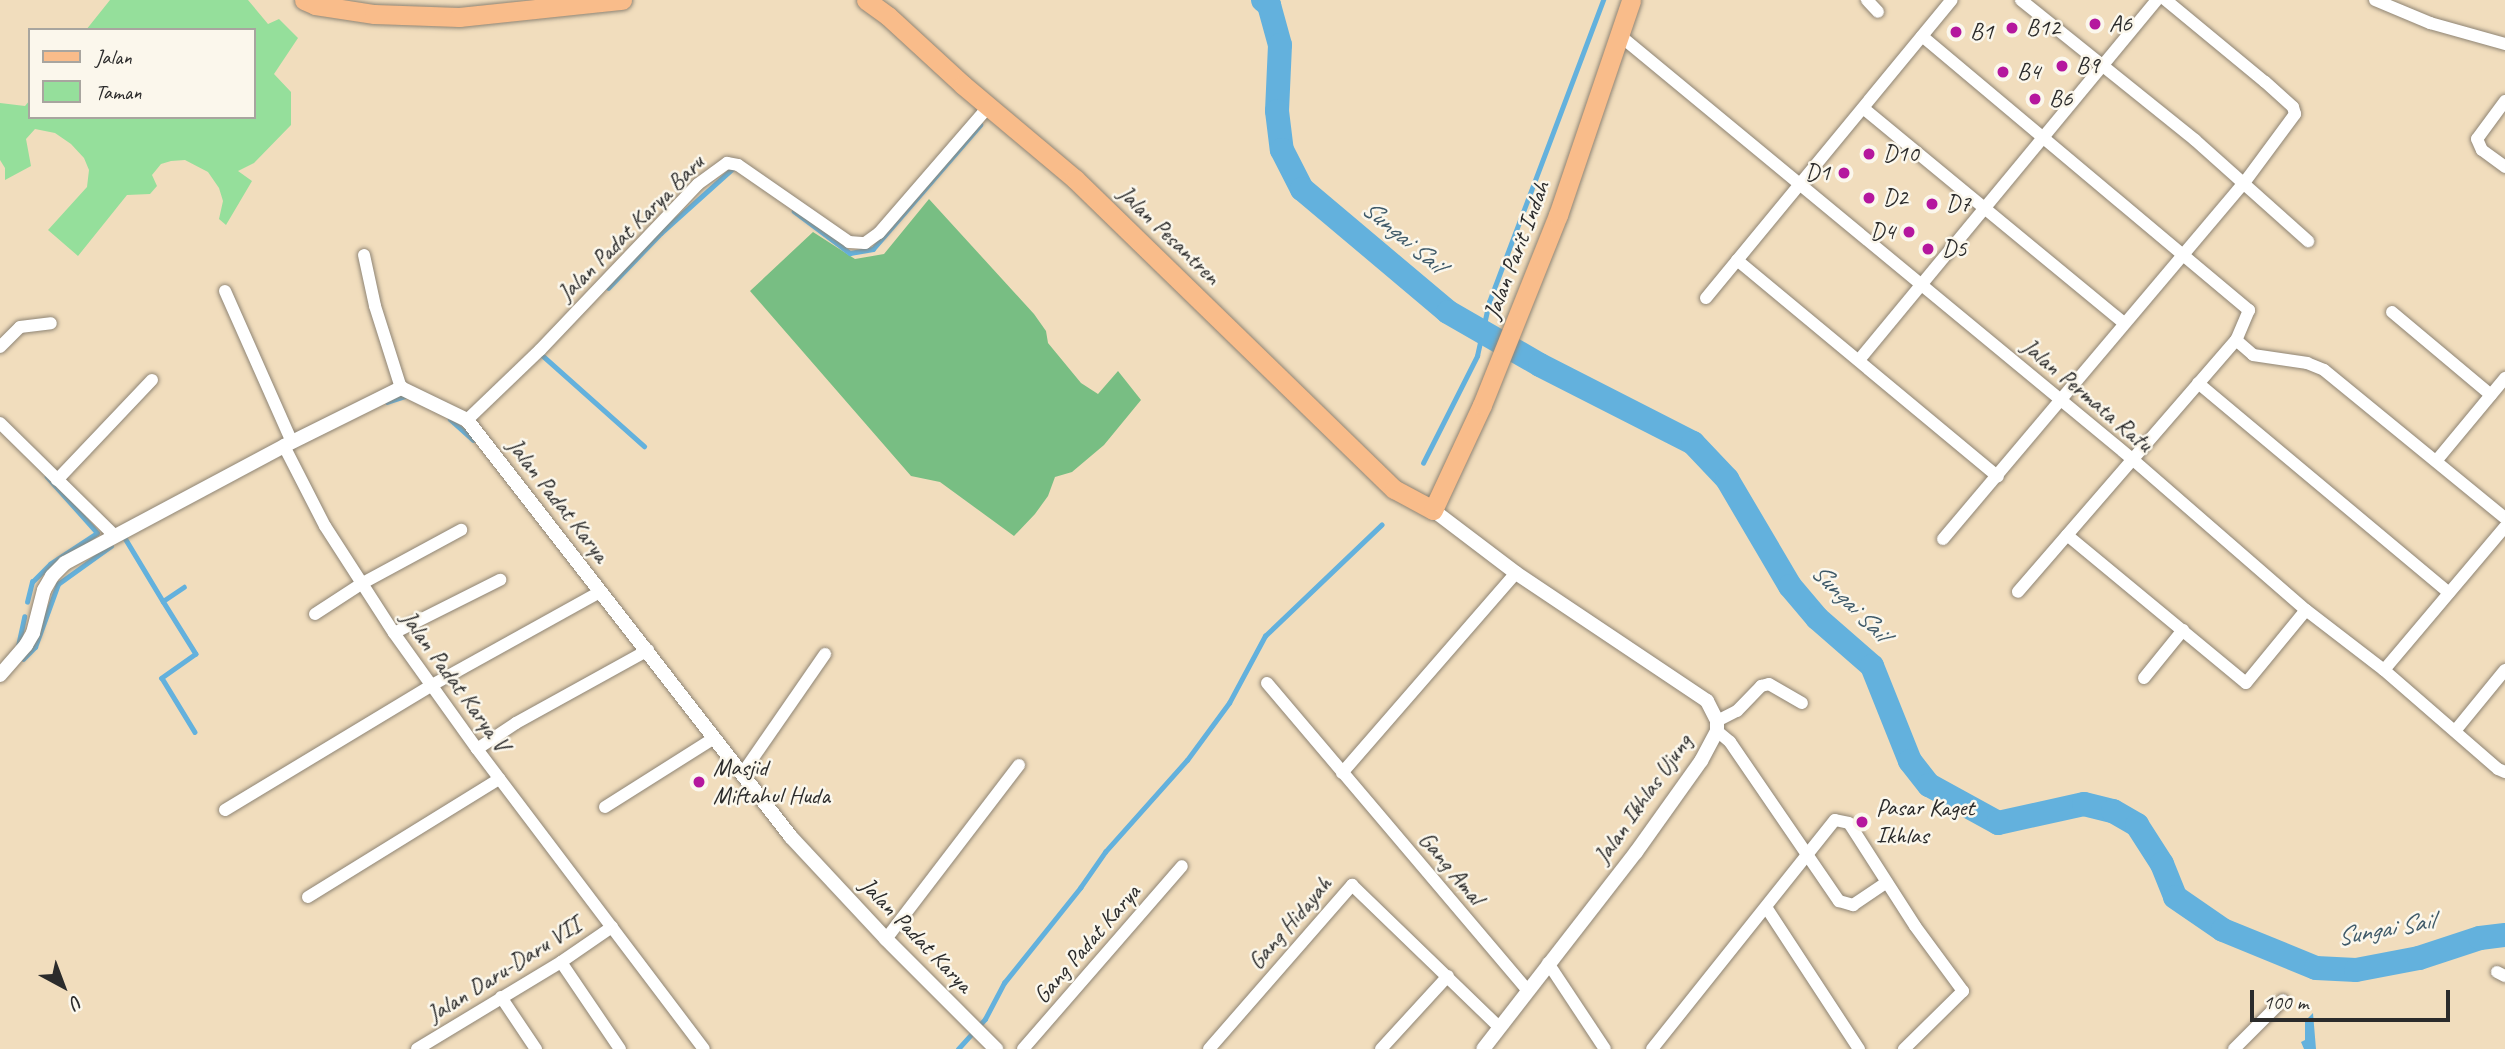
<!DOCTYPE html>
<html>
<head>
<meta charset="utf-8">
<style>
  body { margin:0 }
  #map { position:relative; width:2505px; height:1049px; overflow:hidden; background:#f1ddbd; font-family:Caveat,sans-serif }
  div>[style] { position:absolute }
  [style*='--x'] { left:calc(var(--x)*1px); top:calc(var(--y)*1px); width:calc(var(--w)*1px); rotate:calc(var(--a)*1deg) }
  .green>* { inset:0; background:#95df9b }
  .forest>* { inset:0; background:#78be83 }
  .water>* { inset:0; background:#63b1dd }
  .stream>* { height:4.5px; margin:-2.25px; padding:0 2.25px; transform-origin:2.25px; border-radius:2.25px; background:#63b1dd }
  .river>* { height:24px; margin:-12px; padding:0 12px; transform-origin:12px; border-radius:12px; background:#63b1dd }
  .roads { filter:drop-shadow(0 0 2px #8e8474) drop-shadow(0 0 2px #8e8474) }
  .minor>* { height:12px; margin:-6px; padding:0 6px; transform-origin:6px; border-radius:6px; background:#fff }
  .tertiary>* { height:14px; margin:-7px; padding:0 7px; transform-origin:7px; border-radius:7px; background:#fff }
  .primary>* { height:19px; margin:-9.5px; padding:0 9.5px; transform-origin:9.5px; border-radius:9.5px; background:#f9bc8a }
  .dots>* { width:19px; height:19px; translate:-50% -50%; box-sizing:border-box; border:4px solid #fbf7ec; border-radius:50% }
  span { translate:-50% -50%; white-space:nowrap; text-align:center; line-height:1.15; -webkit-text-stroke:5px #fbf7ec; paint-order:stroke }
  .poi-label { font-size:24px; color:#2b2b2b }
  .left { translate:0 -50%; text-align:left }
  .right { translate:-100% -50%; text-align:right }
  .street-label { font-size:24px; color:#2b2b2b }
  .water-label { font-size:26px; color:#3f5a69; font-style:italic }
  .legend { position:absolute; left:28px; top:28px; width:228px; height:91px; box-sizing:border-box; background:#fbf7ec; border:2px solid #a8a59f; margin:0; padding:9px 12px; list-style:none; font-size:21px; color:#2b2b2b }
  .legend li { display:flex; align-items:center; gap:14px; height:35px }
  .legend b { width:35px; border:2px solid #a8a59f }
  .north { position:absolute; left:28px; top:951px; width:70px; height:70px; -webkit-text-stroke:5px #fbf7ec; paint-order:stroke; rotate:139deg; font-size:19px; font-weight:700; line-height:28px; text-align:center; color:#2b2b2b }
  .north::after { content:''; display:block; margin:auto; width:24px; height:32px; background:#2b2b2b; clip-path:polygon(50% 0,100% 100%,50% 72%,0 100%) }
  .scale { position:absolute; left:2250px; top:990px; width:200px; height:32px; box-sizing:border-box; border:4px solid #2b2b2b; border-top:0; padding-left:9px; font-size:21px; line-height:24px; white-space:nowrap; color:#2b2b2b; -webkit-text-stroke:5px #fbf7ec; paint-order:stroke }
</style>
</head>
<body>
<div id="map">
  <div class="green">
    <i style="clip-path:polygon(110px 0,248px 0,268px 24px,279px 19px,298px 38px,274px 74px,291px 92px,291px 125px,254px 163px,238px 171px,252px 181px,226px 225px,219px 219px,223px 201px,219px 188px,208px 172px,185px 160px,171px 161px,161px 164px,152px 175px,157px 186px,150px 194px,127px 195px,78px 256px,48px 230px,87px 187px,89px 170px,84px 158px,71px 144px,55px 133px,35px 129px,26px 139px,31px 166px,5px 180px,5px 168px,0 160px,0 103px,25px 106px,30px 100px,30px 117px,254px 117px,254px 30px,86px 30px)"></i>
  </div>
  <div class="forest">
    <i style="clip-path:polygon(929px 199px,1034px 314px,1046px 331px,1048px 343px,1081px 383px,1098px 394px,1118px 371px,1141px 400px,1104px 445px,1072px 472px,1055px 477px,1048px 496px,1035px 514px,1014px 536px,940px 482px,911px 476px,750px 291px,813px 232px,855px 259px,884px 254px)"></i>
  </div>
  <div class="water">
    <i style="clip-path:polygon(2313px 1013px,2316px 1049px,2304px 1049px,2301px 1042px,2305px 1040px,2305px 1021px)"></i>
  </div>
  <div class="stream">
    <i style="--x:794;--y:211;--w:70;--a:36.9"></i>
    <i style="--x:850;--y:253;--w:23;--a:-10"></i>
    <i style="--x:873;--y:249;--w:164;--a:-49.2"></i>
    <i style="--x:608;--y:288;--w:76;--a:-46.1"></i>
    <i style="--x:661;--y:233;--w:96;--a:-42"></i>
    <i style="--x:542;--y:355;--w:137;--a:41.7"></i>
    <i style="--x:387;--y:402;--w:19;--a:-18"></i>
    <i style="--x:450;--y:419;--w:31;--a:42"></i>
    <i style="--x:1423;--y:463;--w:120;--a:-63.2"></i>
    <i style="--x:1477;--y:356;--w:55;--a:-77.5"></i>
    <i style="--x:1489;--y:302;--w:323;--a:-69.3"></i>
    <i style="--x:125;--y:538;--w:74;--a:58.9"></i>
    <i style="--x:163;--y:601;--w:25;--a:-34"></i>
    <i style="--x:163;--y:601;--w:62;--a:58.1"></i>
    <i style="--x:196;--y:654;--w:42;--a:144.8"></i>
    <i style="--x:162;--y:678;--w:63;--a:58.6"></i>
    <i style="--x:27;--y:602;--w:21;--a:-76"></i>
    <i style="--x:32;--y:582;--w:25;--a:-45"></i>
    <i style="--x:50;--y:564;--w:56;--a:-33.4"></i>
    <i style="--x:97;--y:533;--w:75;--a:-131.8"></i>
    <i style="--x:18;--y:646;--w:30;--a:-78"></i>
    <i style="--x:23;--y:659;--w:17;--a:-45"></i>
    <i style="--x:35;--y:647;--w:67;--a:-69.9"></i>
    <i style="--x:58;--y:584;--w:65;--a:-35.6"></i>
    <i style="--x:958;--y:1049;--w:40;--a:-48"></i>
    <i style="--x:985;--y:1019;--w:41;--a:-62.2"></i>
    <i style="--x:1004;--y:983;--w:122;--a:-51.3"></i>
    <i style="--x:1080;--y:888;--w:44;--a:-55.2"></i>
    <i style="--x:1105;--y:852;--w:123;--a:-48.3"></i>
    <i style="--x:1187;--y:760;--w:71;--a:-53.6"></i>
    <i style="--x:1229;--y:703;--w:76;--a:-61.8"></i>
    <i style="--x:1265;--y:636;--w:161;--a:-43.7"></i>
  </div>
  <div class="river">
    <i style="--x:1263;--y:0;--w:8;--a:40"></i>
    <i style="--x:1269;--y:5;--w:41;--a:74.6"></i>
    <i style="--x:1280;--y:45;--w:66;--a:92.6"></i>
    <i style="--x:1277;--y:111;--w:39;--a:83"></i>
    <i style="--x:1282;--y:150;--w:44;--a:62.9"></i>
    <i style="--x:1302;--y:189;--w:191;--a:40.1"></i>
    <i style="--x:1448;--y:312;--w:106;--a:29.9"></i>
    <i style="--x:1540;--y:365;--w:172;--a:27"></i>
    <i style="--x:1693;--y:443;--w:50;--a:46.6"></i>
    <i style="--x:1727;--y:479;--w:124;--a:59.5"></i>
    <i style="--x:1790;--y:586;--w:42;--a:49.8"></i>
    <i style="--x:1817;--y:618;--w:73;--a:41.1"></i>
    <i style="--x:1872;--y:666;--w:102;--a:68.2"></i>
    <i style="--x:1910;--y:761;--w:31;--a:52"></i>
    <i style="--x:1929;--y:785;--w:79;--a:28.8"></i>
    <i style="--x:1998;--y:823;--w:88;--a:-12.5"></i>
    <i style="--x:2084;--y:804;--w:30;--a:14"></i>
    <i style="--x:2113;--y:811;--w:28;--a:30"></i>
    <i style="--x:2137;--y:825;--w:46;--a:57.3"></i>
    <i style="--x:2162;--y:864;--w:35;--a:68"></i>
    <i style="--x:2175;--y:897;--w:58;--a:34.5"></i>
    <i style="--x:2223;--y:930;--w:100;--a:22.2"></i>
    <i style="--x:2316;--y:968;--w:40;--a:2.9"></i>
    <i style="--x:2356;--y:970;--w:64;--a:-10.8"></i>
    <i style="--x:2419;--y:958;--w:64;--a:-18.2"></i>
    <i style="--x:2480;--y:938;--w:25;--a:-7"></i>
  </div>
  <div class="roads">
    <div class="minor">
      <i style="--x:1867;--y:0;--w:16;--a:47"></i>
      <i style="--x:2021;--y:0;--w:223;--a:38.8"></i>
      <i style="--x:2195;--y:140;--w:152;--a:41.8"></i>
      <i style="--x:2375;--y:0;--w:60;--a:22.7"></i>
      <i style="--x:2430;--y:23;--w:78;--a:15.6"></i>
      <i style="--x:1618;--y:34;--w:666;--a:39.57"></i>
      <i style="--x:2131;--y:458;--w:232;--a:41"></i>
      <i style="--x:2306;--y:610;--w:98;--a:37.6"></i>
      <i style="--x:2384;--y:670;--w:187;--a:-49.8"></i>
      <i style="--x:1922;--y:36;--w:427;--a:40"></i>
      <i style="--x:2249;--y:310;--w:33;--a:113"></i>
      <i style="--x:2236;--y:340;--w:333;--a:130.9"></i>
      <i style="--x:2505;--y:101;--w:47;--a:126.4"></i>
      <i style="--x:2477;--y:139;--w:12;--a:66"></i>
      <i style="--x:2482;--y:150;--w:29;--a:36"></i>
      <i style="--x:1863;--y:108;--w:338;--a:39.5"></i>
      <i style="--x:364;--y:255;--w:52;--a:77.8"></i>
      <i style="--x:375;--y:306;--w:86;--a:72.4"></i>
      <i style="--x:1737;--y:260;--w:339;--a:39.7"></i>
      <i style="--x:225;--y:291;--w:165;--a:66.1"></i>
      <i style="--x:1706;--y:298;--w:386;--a:-50.5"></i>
      <i style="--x:2392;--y:312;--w:129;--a:40"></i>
      <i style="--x:2236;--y:340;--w:23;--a:41"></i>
      <i style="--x:2253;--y:355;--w:55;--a:8.4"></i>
      <i style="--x:2307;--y:363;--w:18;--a:22"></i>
      <i style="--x:2324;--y:370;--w:234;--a:39.3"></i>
      <i style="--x:0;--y:347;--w:28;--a:-45"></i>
      <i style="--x:20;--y:327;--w:31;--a:-7"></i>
      <i style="--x:1859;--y:360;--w:467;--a:-50.4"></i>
      <i style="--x:2198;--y:383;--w:327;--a:39.9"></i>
      <i style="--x:467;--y:420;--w:101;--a:-43.8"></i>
      <i style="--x:540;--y:350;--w:229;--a:-46.4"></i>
      <i style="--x:698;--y:184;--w:36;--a:-36"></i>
      <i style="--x:727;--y:163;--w:11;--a:10"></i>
      <i style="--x:738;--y:165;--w:135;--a:34.7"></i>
      <i style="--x:849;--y:242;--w:16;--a:4"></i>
      <i style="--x:865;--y:243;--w:17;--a:-36"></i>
      <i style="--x:879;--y:233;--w:167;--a:-49.1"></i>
      <i style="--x:0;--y:423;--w:161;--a:44.5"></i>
      <i style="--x:284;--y:446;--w:90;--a:62.9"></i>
      <i style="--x:325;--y:526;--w:127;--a:57.2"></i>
      <i style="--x:394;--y:633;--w:143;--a:54.4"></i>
      <i style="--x:477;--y:749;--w:376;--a:52.9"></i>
      <i style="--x:2437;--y:460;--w:107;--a:-50.3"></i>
      <i style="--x:57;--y:480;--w:138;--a:-46.5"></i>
      <i style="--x:2067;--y:535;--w:232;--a:39.6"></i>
      <i style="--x:2246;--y:683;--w:94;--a:-50.6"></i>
      <i style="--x:1943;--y:539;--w:466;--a:-49.8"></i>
      <i style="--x:2244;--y:183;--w:86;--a:-53.5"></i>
      <i style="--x:2295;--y:114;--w:7;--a:-106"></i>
      <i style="--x:2293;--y:107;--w:38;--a:-138"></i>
      <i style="--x:2265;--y:82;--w:129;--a:-140.4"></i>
      <i style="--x:315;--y:614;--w:55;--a:-33.1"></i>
      <i style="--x:361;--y:584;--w:114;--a:-28.4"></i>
      <i style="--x:394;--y:633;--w:119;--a:-26.6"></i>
      <i style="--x:2384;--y:670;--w:151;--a:41"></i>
      <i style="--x:2498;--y:769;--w:8;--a:23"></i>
      <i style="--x:2144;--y:678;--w:62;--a:-50.9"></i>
      <i style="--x:1267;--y:683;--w:402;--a:49.7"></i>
      <i style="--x:1717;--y:721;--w:22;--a:-27"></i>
      <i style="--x:1737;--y:711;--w:35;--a:-46"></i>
      <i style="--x:1761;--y:686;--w:8;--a:-14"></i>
      <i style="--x:1769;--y:684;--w:38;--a:30"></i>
      <i style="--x:1717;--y:731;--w:17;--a:40"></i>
      <i style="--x:1730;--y:742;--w:193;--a:55.6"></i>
      <i style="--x:1839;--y:901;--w:15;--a:16"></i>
      <i style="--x:1853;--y:905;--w:40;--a:-34"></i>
      <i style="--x:2455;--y:731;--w:79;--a:-50.7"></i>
      <i style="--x:477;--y:749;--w:47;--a:-33.7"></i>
      <i style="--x:516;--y:723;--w:151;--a:-28.9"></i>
      <i style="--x:1342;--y:773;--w:265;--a:-49"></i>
      <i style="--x:742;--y:774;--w:146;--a:-55.3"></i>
      <i style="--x:605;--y:807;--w:129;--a:-32.3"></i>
      <i style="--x:225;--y:810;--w:242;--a:-31.1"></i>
      <i style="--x:432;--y:685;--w:192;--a:-29"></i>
      <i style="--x:308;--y:897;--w:225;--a:-31.7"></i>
      <i style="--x:1766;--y:907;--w:170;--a:56.8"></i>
      <i style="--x:886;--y:939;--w:219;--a:-52.6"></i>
      <i style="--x:561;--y:962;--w:105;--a:55.9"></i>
      <i style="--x:1548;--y:963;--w:103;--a:56.5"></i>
      <i style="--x:2497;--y:972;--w:9;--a:27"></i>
      <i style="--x:501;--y:997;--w:63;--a:56.1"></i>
      <i style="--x:417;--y:1049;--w:168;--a:-31.1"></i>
      <i style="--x:561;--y:962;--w:62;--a:-34.5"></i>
      <i style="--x:1023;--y:1049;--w:242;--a:-49"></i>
      <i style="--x:1209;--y:1049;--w:218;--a:-48.9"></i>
      <i style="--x:1352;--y:885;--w:204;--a:44"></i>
      <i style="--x:1381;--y:1049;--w:99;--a:-47.5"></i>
      <i style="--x:1652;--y:1049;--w:293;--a:-51.4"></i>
      <i style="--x:1835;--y:820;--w:14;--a:12"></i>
      <i style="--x:1849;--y:823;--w:122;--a:57.3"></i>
      <i style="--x:1915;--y:926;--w:81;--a:53.6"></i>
      <i style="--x:1963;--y:991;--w:83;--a:135.5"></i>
      <i style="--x:2234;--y:1049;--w:69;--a:-45"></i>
    </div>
    <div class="tertiary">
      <i style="--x:1433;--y:510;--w:104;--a:37.2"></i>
      <i style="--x:1516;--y:573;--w:230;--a:33.8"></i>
      <i style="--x:1707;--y:701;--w:22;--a:63"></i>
      <i style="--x:1717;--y:721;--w:10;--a:90"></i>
      <i style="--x:1717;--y:731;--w:34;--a:118"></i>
      <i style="--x:1701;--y:761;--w:112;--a:125.5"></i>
      <i style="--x:1636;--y:852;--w:249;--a:127.8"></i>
      <i style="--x:0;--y:675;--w:40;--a:-49"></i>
      <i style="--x:26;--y:645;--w:14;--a:-60"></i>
      <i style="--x:33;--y:633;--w:44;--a:-75.7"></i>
      <i style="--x:44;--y:590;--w:16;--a:-60"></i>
      <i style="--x:52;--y:576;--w:18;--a:-45"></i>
      <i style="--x:65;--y:563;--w:248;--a:-28.1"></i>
      <i style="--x:284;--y:446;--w:131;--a:-26.4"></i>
      <i style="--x:401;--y:388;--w:73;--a:25.9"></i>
      <i style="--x:467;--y:420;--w:528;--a:52.15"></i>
      <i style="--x:791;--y:837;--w:139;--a:47"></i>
      <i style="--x:886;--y:939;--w:156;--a:45"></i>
    </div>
    <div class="primary">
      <i style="--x:304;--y:0;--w:12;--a:24"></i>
      <i style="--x:315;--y:5;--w:60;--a:8.7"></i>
      <i style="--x:374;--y:14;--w:85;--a:2"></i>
      <i style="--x:459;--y:17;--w:164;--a:-6"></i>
      <i style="--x:866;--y:0;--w:27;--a:36"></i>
      <i style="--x:888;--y:16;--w:102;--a:42.6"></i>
      <i style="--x:963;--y:85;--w:146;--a:40"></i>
      <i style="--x:1075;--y:179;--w:445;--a:44.2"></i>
      <i style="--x:1394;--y:489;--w:44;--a:28.3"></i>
      <i style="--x:1433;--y:510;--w:116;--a:-65"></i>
      <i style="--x:1482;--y:405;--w:205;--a:-68.2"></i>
      <i style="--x:1558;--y:215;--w:227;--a:-71.2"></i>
    </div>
  </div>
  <div class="dots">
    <i style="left:2095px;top:24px;background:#b5179e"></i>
    <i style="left:2012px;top:28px;background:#b5179e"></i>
    <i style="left:1956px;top:32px;background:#b5179e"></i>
    <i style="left:2062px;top:66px;background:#b5179e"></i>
    <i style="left:2003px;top:72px;background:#b5179e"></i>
    <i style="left:2035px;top:99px;background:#b5179e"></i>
    <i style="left:1869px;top:154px;background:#b5179e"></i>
    <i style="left:1844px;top:173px;background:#b5179e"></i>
    <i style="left:1869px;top:198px;background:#b5179e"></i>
    <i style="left:1932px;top:204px;background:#b5179e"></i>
    <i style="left:1909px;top:232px;background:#b5179e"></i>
    <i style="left:1928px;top:249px;background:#b5179e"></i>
    <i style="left:699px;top:782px;background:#b5179e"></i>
    <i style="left:1862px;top:822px;background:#b5179e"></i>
  </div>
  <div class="poi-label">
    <span class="left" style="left:2109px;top:24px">A6</span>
    <span class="left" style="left:2026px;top:28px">B12</span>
    <span class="left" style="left:1970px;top:32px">B1</span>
    <span class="left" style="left:2076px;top:66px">B9</span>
    <span class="left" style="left:2017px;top:72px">B4</span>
    <span class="left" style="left:2049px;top:99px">B6</span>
    <span class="left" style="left:1883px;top:154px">D10</span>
    <span class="right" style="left:1830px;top:173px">D1</span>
    <span class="left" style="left:1883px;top:198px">D2</span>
    <span class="left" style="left:1946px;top:204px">D7</span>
    <span class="right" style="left:1895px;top:232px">D4</span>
    <span class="left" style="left:1942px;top:249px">D5</span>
    <span class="left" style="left:713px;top:782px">Masjid<br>Miftahul Huda</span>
    <span class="left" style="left:1876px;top:822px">Pasar Kaget<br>Ikhlas</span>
  </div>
  <div class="street-label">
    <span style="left:631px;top:228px;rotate:-45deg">Jalan Padat Karya Baru</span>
    <span style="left:1169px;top:235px;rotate:44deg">Jalan Pesantren</span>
    <span style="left:1517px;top:250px;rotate:-69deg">Jalan Parit Indah</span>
    <span style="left:2087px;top:395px;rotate:40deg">Jalan Permata Ratu</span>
    <span style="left:558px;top:500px;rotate:52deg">Jalan Padat Karya</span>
    <span style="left:455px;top:681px;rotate:54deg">Jalan Padat Karya V</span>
    <span style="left:1643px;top:799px;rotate:-55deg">Jalan Ikhlas Ujung</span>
    <span style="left:1451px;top:868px;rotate:50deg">Gang Amal</span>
    <span style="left:1290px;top:923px;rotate:-49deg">Gang Hidayah</span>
    <span style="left:916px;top:935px;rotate:46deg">Jalan Padat Karya</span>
    <span style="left:1087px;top:944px;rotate:-49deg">Gang Padat Karya</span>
    <span style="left:504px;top:970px;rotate:-32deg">Jalan Daru-Daru VII</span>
  </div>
  <div class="water-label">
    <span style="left:1403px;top:236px;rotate:40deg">Sungai Sail</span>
    <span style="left:1850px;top:602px;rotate:45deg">Sungai Sail</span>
    <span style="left:2385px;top:929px;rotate:-10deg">Sungai Sail</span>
  </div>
  <ul class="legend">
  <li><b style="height:9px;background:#f9bc8a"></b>Jalan</li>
  <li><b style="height:19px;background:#95df9b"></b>Taman</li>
  </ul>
  <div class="north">U</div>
  <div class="scale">100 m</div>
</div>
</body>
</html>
